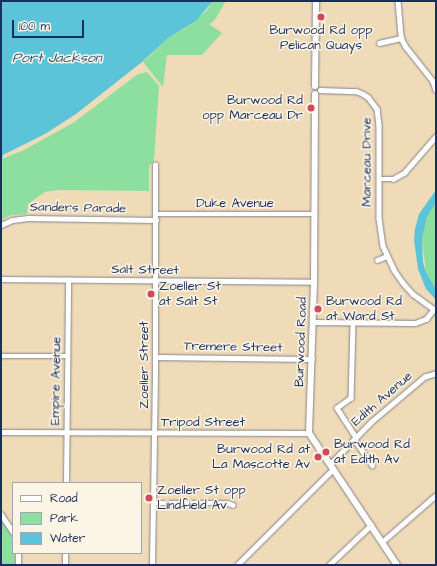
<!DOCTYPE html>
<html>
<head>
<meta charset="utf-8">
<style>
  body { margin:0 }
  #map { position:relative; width:437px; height:566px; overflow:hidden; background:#f0dbb9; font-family:"Architects Daughter",sans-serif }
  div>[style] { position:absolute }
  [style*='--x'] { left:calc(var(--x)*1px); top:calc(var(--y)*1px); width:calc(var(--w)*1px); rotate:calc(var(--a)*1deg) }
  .green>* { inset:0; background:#8ddf9f }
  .water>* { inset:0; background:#5cc4d9 }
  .stream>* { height:1.5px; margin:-0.75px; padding:0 0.75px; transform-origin:0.75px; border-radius:0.75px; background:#5cc4d9 }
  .roads { filter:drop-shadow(0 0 1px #86858c) drop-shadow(0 0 1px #86858c) }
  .minor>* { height:4.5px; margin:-2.25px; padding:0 2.25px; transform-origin:2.25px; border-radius:2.25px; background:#fff }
  .tertiary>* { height:6px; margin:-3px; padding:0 3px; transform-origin:3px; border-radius:3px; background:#fff }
  .dots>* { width:11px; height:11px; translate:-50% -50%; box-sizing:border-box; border:2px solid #fcf5e5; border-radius:50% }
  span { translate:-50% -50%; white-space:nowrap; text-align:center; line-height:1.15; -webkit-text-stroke:3px #fcf5e5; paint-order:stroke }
  .poi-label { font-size:13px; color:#1b2f5e }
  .right { translate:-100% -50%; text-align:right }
  .left { translate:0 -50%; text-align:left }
  .street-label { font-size:13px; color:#1b2f5e }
  .water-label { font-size:14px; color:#2b547d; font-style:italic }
  .frame { position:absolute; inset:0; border:2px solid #1b2f5e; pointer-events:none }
  .legend { position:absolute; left:12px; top:482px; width:130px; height:72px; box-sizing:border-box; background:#fcf5e5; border:1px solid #a2a6af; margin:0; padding:5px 7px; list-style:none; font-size:12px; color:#1b2f5e }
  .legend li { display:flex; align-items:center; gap:8px; height:20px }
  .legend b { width:20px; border:1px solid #a2a6af }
  .scale { position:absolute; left:12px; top:20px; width:72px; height:18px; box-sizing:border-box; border:2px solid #1b2f5e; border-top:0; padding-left:5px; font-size:12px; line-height:14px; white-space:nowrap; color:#1b2f5e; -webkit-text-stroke:3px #fcf5e5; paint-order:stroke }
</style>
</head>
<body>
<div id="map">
  <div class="green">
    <i style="clip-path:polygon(213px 1px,226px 1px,214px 21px,209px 24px,222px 33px,202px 55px,167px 55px,163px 87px,143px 62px,168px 38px,192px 24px,207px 10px)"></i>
    <i style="clip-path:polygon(147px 72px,159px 86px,154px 161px,149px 166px,149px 191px,58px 190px,45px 192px,28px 204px,27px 214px,11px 215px,1px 220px,1px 159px,22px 151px,73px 123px,138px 74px)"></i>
    <i style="clip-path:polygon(436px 202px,436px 289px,426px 272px,422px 240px,428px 213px)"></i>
    <i style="clip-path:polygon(1px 520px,13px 537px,15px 565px,1px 565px)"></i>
  </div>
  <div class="water">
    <i style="clip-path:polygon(1px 1px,213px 1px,196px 21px,168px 38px,142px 62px,76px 114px,45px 134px,1px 156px)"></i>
    <i style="clip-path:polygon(436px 190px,436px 202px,427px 217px,422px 240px,423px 262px,426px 272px,436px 289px,436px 300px,426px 289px,418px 269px,414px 240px,415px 229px,419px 214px)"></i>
  </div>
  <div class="stream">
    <i style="--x:1;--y:159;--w:3;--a:-72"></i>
  </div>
  <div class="roads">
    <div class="minor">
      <i style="--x:398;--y:1;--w:37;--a:85"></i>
      <i style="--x:401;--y:38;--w:10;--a:61"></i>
      <i style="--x:406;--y:47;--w:43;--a:51.5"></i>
      <i style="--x:433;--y:81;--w:9;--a:72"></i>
      <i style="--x:379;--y:43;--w:23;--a:-13"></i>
      <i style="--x:320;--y:90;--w:36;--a:2"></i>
      <i style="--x:356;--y:91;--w:8;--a:23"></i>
      <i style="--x:363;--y:94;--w:6;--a:31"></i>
      <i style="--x:368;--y:97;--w:15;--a:53"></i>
      <i style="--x:377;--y:109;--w:16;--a:83"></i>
      <i style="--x:379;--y:125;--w:93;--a:90"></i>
      <i style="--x:379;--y:218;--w:28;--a:82"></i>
      <i style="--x:383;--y:246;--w:26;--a:65"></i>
      <i style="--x:394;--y:270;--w:16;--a:55"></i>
      <i style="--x:403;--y:283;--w:15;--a:48"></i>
      <i style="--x:413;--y:294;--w:29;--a:36"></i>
      <i style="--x:379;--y:179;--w:14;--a:0"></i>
      <i style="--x:393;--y:179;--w:13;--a:-29"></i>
      <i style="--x:404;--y:173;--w:49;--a:-49.1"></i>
      <i style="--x:156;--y:214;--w:159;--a:0"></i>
      <i style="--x:1;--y:225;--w:12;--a:-24"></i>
      <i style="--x:12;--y:220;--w:16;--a:-7"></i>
      <i style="--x:28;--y:218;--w:128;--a:0.9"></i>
      <i style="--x:377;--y:260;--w:11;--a:-22"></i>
      <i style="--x:1;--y:279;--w:313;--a:0.5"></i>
      <i style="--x:313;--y:322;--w:102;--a:0.6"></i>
      <i style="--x:415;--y:323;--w:12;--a:-20"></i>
      <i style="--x:426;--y:319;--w:13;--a:-51"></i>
      <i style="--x:353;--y:323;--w:75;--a:91.5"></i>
      <i style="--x:351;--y:398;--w:17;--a:144"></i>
      <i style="--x:337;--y:408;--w:35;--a:57"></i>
      <i style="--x:1;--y:356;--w:67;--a:0"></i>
      <i style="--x:155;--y:357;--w:157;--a:0.7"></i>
      <i style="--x:1;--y:432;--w:308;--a:0.2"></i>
      <i style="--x:354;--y:439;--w:32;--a:55"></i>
      <i style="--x:330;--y:464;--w:59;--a:-45.7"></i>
      <i style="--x:371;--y:422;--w:70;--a:-40.3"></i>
      <i style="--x:424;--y:377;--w:13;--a:-18"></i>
      <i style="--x:66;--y:483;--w:203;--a:-89.4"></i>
      <i style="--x:153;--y:503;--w:75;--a:0"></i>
      <i style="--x:228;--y:503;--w:5;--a:22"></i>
      <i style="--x:1;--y:514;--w:22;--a:56"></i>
      <i style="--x:382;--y:542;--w:72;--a:-41"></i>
      <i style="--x:18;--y:565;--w:12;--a:-90"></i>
      <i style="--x:65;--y:565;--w:12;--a:-90"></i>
      <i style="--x:152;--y:565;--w:191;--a:-89.1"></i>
      <i style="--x:155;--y:374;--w:209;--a:-90"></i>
      <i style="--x:237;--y:565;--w:136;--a:-45"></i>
      <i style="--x:329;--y:565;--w:58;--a:-43.6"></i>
    </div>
    <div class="tertiary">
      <i style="--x:315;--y:86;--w:85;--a:-89.3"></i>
      <i style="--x:315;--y:94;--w:188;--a:90.3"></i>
      <i style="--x:314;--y:282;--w:151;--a:91.9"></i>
      <i style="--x:309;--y:433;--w:159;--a:56.3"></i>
    </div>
  </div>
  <div class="dots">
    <i style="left:321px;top:17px;background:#d1495b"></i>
    <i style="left:311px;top:108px;background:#d1495b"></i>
    <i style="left:151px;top:294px;background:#d1495b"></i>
    <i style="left:318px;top:309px;background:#d1495b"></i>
    <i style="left:326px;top:452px;background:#d1495b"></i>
    <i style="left:318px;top:457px;background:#d1495b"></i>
    <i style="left:149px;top:498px;background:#d1495b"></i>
  </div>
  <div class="poi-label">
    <span style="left:321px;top:38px">Burwood Rd opp<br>Pelican Quays</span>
    <span class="right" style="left:303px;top:108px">Burwood Rd<br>opp Marceau Dr</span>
    <span class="left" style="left:159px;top:294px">Zoeller St<br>at Salt St</span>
    <span class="left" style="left:326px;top:309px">Burwood Rd<br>at Ward St</span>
    <span class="left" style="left:334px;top:452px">Burwood Rd<br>at Edith Av</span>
    <span class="right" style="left:310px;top:457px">Burwood Rd at<br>La Mascotte Av</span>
    <span class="left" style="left:157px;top:498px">Zoeller St opp<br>Lindfield Av</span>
  </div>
  <div class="street-label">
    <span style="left:367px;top:162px;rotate:-90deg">Marceau Drive</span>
    <span style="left:235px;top:203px">Duke Avenue</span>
    <span style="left:78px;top:208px;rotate:1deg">Sanders Parade</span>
    <span style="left:145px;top:270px;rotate:1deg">Salt Street</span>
    <span style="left:301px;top:342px;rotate:-88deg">Burwood Road</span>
    <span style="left:233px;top:347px;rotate:1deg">Tremere Street</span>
    <span style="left:144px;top:365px;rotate:-90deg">Zoeller Street</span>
    <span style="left:56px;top:381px;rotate:-89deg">Empire Avenue</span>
    <span style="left:382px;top:399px;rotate:-41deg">Edith Avenue</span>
    <span style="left:203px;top:422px">Tripod Street</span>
  </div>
  <div class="water-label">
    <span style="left:57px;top:58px">Port Jackson</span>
  </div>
  <div class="frame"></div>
  <ul class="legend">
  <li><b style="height:5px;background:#fff"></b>Road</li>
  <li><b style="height:11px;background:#8ddf9f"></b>Park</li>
  <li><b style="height:11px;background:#5cc4d9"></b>Water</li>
  </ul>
  <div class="scale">100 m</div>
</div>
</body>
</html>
